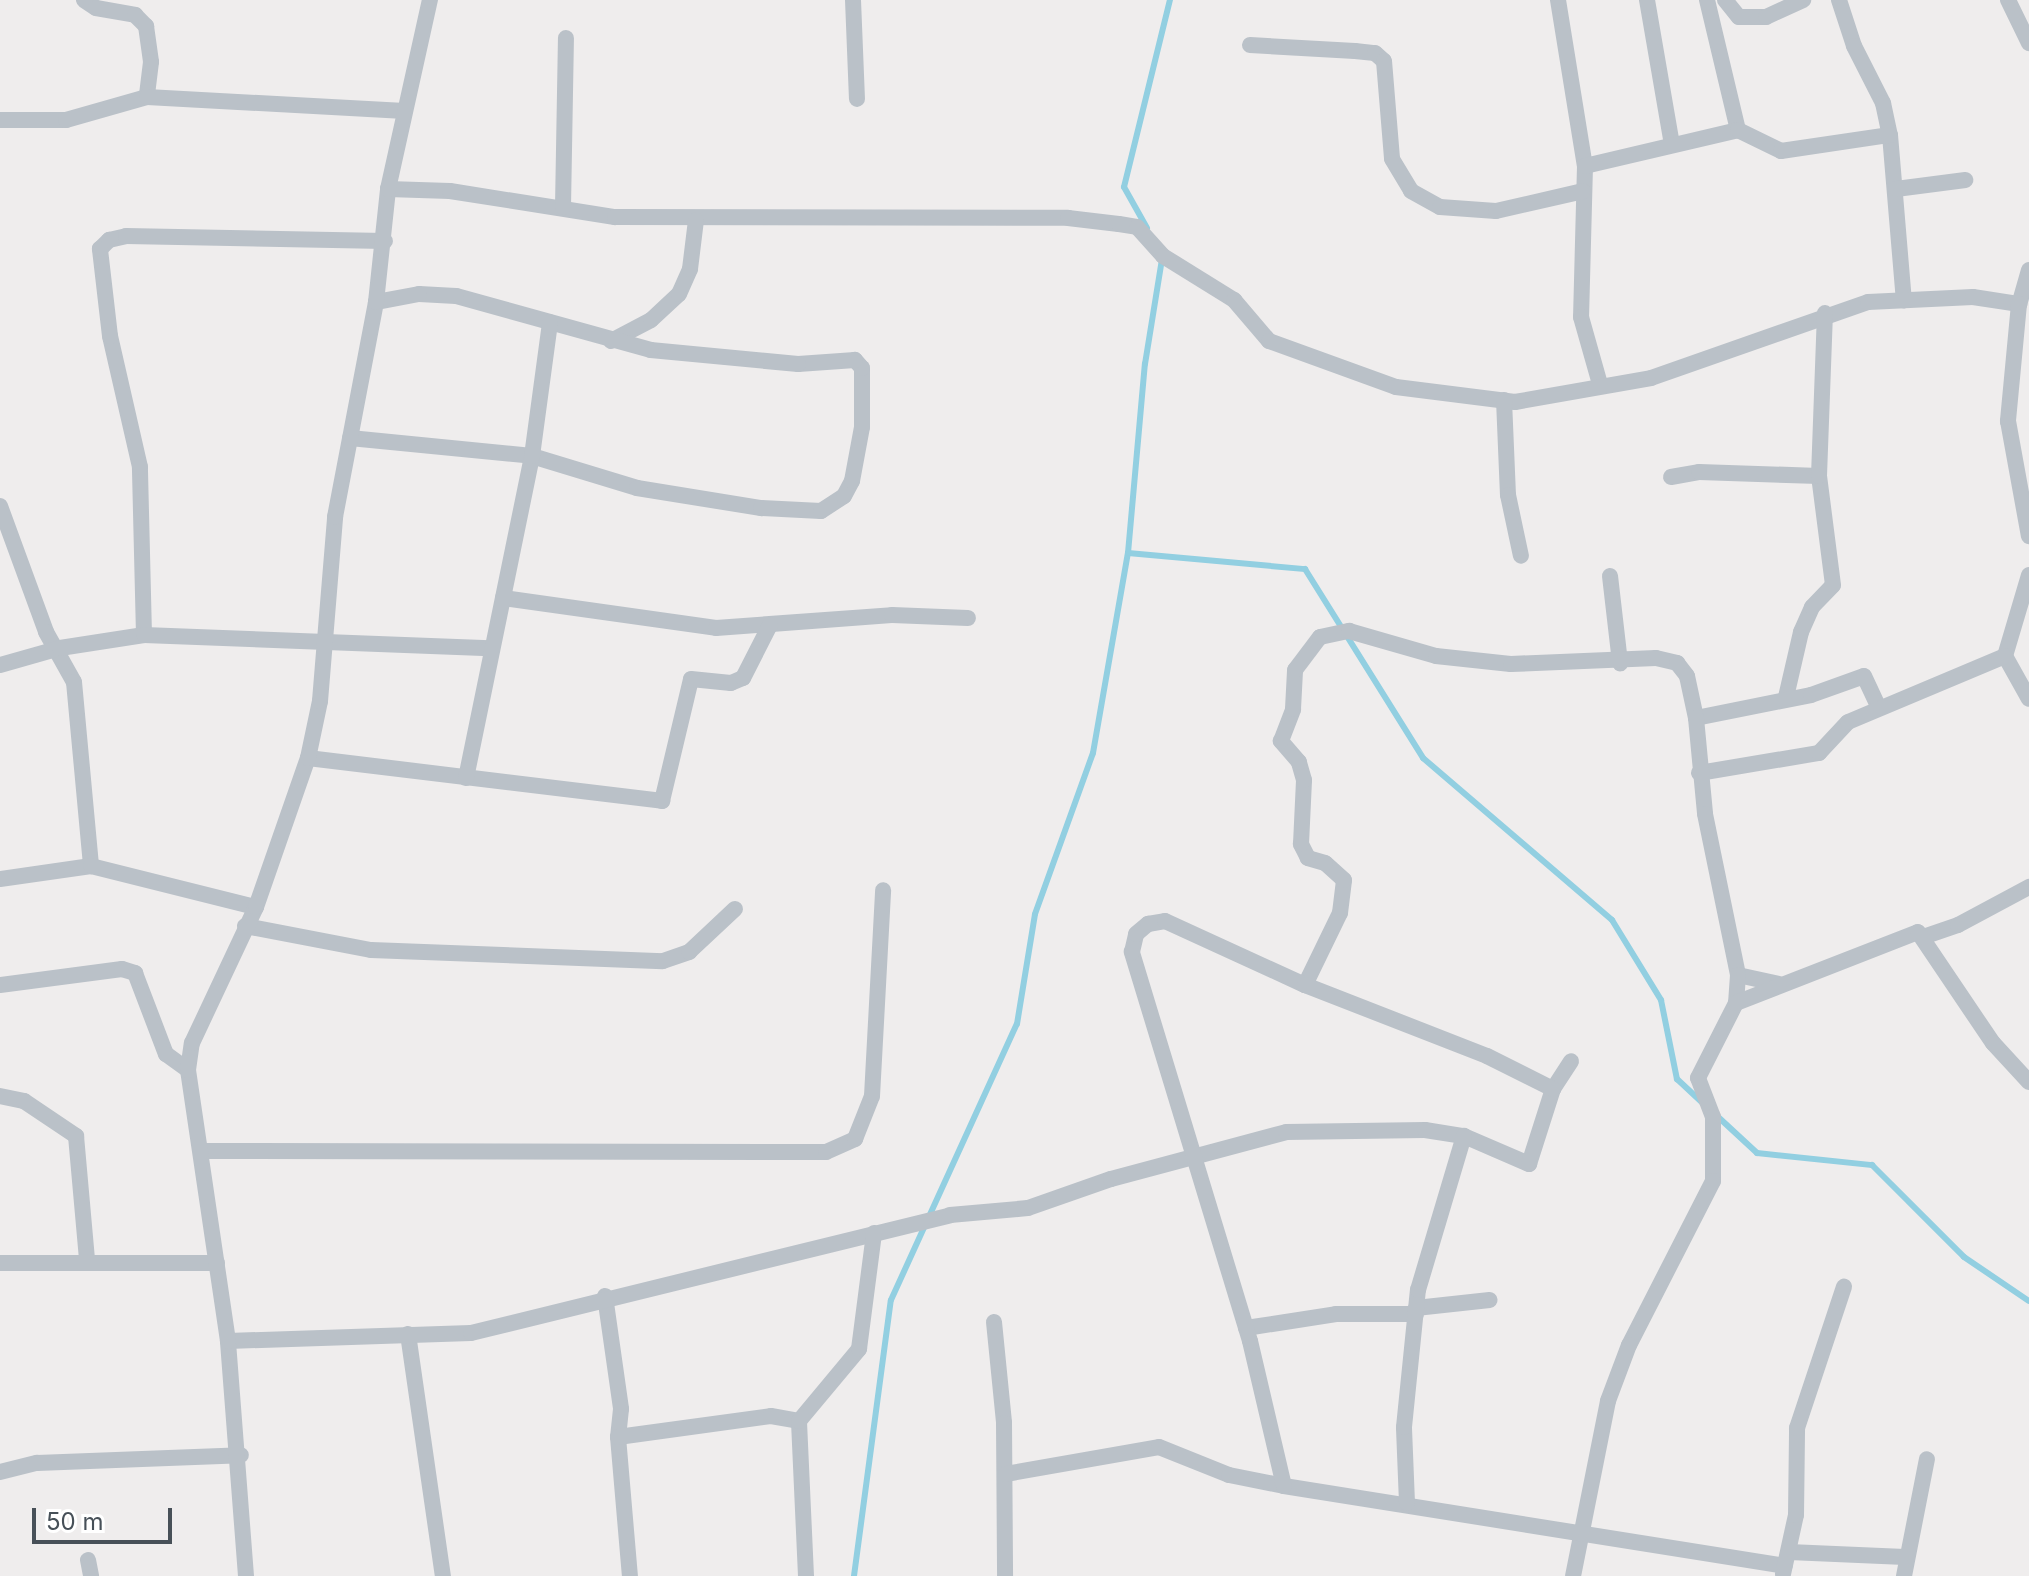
<!DOCTYPE html>
<html>
<head>
<meta charset="utf-8">
<style>
  body { margin:0 }
  #map { position:relative; width:2029px; height:1576px; overflow:hidden; background:#efeded; font-family:Inter,sans-serif }
  div>[style] { position:absolute }
  [style*='--x'] { left:calc(var(--x)*1px); top:calc(var(--y)*1px); width:calc(var(--w)*1px); rotate:calc(var(--a)*1deg) }
  .stream>* { height:6px; margin:-3px; padding:0 3px; transform-origin:3px; border-radius:3px; background:#92cfe1 }
  .minor>* { height:16px; margin:-8px; padding:0 8px; transform-origin:8px; border-radius:8px; background:#bac1c8 }
  span { translate:-50% -50%; white-space:nowrap; text-align:center; line-height:1.15; -webkit-text-stroke:8px #fff; paint-order:stroke }
  .scale { position:absolute; left:32px; top:1508px; width:140px; height:36px; box-sizing:border-box; border:4px solid #475058; border-top:0; padding-left:10px; font-size:24px; line-height:28px; white-space:nowrap; color:#475058; -webkit-text-stroke:6px #fff; paint-order:stroke }
</style>
</head>
<body>
<div id="map">
  <div class="stream">
    <i style="--x:1147;--y:228;--w:47;--a:-119.3"></i>
    <i style="--x:1124;--y:187;--w:193;--a:-76.2"></i>
    <i style="--x:1128;--y:553;--w:178;--a:5.2"></i>
    <i style="--x:1305;--y:569;--w:223;--a:58"></i>
    <i style="--x:1423;--y:758;--w:249;--a:40.6"></i>
    <i style="--x:1612;--y:920;--w:94;--a:58.5"></i>
    <i style="--x:1661;--y:1000;--w:81;--a:78.6"></i>
    <i style="--x:1677;--y:1079;--w:34;--a:43"></i>
    <i style="--x:1716;--y:1115;--w:56;--a:42.8"></i>
    <i style="--x:1757;--y:1153;--w:116;--a:6"></i>
    <i style="--x:1872;--y:1165;--w:130;--a:45"></i>
    <i style="--x:1964;--y:1257;--w:78;--a:34.1"></i>
    <i style="--x:854;--y:1576;--w:278;--a:-82.4"></i>
    <i style="--x:891;--y:1300;--w:303;--a:-65.5"></i>
    <i style="--x:1017;--y:1024;--w:111;--a:-80.7"></i>
    <i style="--x:1035;--y:914;--w:171;--a:-70.2"></i>
    <i style="--x:1093;--y:753;--w:203;--a:-80.1"></i>
    <i style="--x:1128;--y:553;--w:190;--a:-84.9"></i>
    <i style="--x:1145;--y:364;--w:106;--a:-80.8"></i>
  </div>
  <div class="minor">
    <i style="--x:84;--y:0;--w:14;--a:34"></i>
    <i style="--x:96;--y:8;--w:40;--a:10"></i>
    <i style="--x:135;--y:15;--w:16;--a:45"></i>
    <i style="--x:146;--y:26;--w:36;--a:82"></i>
    <i style="--x:151;--y:62;--w:35;--a:97"></i>
    <i style="--x:853;--y:0;--w:99;--a:87.7"></i>
    <i style="--x:1558;--y:0;--w:168;--a:80.8"></i>
    <i style="--x:1585;--y:166;--w:151;--a:91.5"></i>
    <i style="--x:1581;--y:317;--w:70;--a:74.2"></i>
    <i style="--x:1647;--y:0;--w:146;--a:80.2"></i>
    <i style="--x:1707;--y:0;--w:134;--a:76.6"></i>
    <i style="--x:1725;--y:0;--w:22;--a:51"></i>
    <i style="--x:1739;--y:17;--w:27;--a:0"></i>
    <i style="--x:1766;--y:17;--w:41;--a:-24.7"></i>
    <i style="--x:1839;--y:0;--w:48;--a:71.9"></i>
    <i style="--x:1854;--y:46;--w:64;--a:63"></i>
    <i style="--x:1883;--y:103;--w:33;--a:78"></i>
    <i style="--x:1890;--y:135;--w:166;--a:85.2"></i>
    <i style="--x:2008;--y:0;--w:48;--a:64"></i>
    <i style="--x:1250;--y:45;--w:105;--a:3.3"></i>
    <i style="--x:1355;--y:51;--w:20;--a:6"></i>
    <i style="--x:1375;--y:53;--w:12;--a:42"></i>
    <i style="--x:1384;--y:61;--w:98;--a:85.3"></i>
    <i style="--x:1392;--y:159;--w:37;--a:59"></i>
    <i style="--x:1411;--y:191;--w:33;--a:29"></i>
    <i style="--x:1440;--y:207;--w:56;--a:4.1"></i>
    <i style="--x:1496;--y:211;--w:89;--a:-12.9"></i>
    <i style="--x:0;--y:120;--w:66;--a:0"></i>
    <i style="--x:66;--y:120;--w:84;--a:-15.9"></i>
    <i style="--x:147;--y:97;--w:258;--a:3.1"></i>
    <i style="--x:1585;--y:166;--w:157;--a:-13.2"></i>
    <i style="--x:1738;--y:130;--w:48;--a:26"></i>
    <i style="--x:1781;--y:151;--w:110;--a:-8.4"></i>
    <i style="--x:388;--y:189;--w:62;--a:1.8"></i>
    <i style="--x:450;--y:191;--w:167;--a:9"></i>
    <i style="--x:615;--y:217;--w:453;--a:0.1"></i>
    <i style="--x:1068;--y:218;--w:51;--a:6.7"></i>
    <i style="--x:1119;--y:224;--w:18;--a:9"></i>
    <i style="--x:1137;--y:227;--w:39;--a:48"></i>
    <i style="--x:1163;--y:256;--w:84;--a:31.8"></i>
    <i style="--x:1234;--y:300;--w:54;--a:49.5"></i>
    <i style="--x:1269;--y:341;--w:135;--a:19.9"></i>
    <i style="--x:1396;--y:387;--w:120;--a:7.2"></i>
    <i style="--x:1515;--y:402;--w:138;--a:-10"></i>
    <i style="--x:1651;--y:378;--w:230;--a:-19.3"></i>
    <i style="--x:1868;--y:302;--w:105;--a:-2.7"></i>
    <i style="--x:1973;--y:297;--w:47;--a:8.7"></i>
    <i style="--x:1896;--y:189;--w:70;--a:-7.4"></i>
    <i style="--x:563;--y:207;--w:169;--a:-89"></i>
    <i style="--x:2029;--y:270;--w:35;--a:106"></i>
    <i style="--x:2019;--y:304;--w:118;--a:95.4"></i>
    <i style="--x:2008;--y:421;--w:117;--a:79.7"></i>
    <i style="--x:611;--y:341;--w:45;--a:-27.7"></i>
    <i style="--x:651;--y:320;--w:38;--a:-43"></i>
    <i style="--x:679;--y:294;--w:27;--a:-66"></i>
    <i style="--x:690;--y:269;--w:49;--a:-83"></i>
    <i style="--x:1504;--y:400;--w:95;--a:87.6"></i>
    <i style="--x:1508;--y:495;--w:62;--a:78"></i>
    <i style="--x:350;--y:438;--w:183;--a:5.6"></i>
    <i style="--x:532;--y:456;--w:110;--a:16.9"></i>
    <i style="--x:637;--y:488;--w:126;--a:9.2"></i>
    <i style="--x:761;--y:508;--w:60;--a:2.9"></i>
    <i style="--x:821;--y:511;--w:27;--a:-33"></i>
    <i style="--x:844;--y:496;--w:17;--a:-62"></i>
    <i style="--x:852;--y:481;--w:55;--a:-79.5"></i>
    <i style="--x:862;--y:427;--w:59;--a:-90"></i>
    <i style="--x:862;--y:368;--w:11;--a:-131"></i>
    <i style="--x:855;--y:360;--w:57;--a:176"></i>
    <i style="--x:798;--y:364;--w:148;--a:-174.6"></i>
    <i style="--x:651;--y:350;--w:202;--a:-164.5"></i>
    <i style="--x:456;--y:296;--w:37;--a:-177"></i>
    <i style="--x:419;--y:294;--w:44;--a:169.5"></i>
    <i style="--x:1671;--y:477;--w:28;--a:-10"></i>
    <i style="--x:1699;--y:472;--w:120;--a:1.9"></i>
    <i style="--x:0;--y:506;--w:134;--a:69.9"></i>
    <i style="--x:46;--y:632;--w:57;--a:60.8"></i>
    <i style="--x:74;--y:682;--w:185;--a:84.7"></i>
    <i style="--x:2029;--y:575;--w:84;--a:106.5"></i>
    <i style="--x:2005;--y:656;--w:49;--a:60.8"></i>
    <i style="--x:1610;--y:576;--w:88;--a:83.4"></i>
    <i style="--x:503;--y:598;--w:215;--a:8"></i>
    <i style="--x:716;--y:628;--w:176;--a:-4.2"></i>
    <i style="--x:892;--y:615;--w:76;--a:2.3"></i>
    <i style="--x:144;--y:635;--w:168;--a:-91.4"></i>
    <i style="--x:140;--y:467;--w:134;--a:-102.9"></i>
    <i style="--x:110;--y:336;--w:88;--a:-96.6"></i>
    <i style="--x:100;--y:249;--w:13;--a:-45"></i>
    <i style="--x:109;--y:240;--w:17;--a:-13"></i>
    <i style="--x:126;--y:236;--w:259;--a:1.1"></i>
    <i style="--x:0;--y:665;--w:62;--a:-15.8"></i>
    <i style="--x:60;--y:648;--w:85;--a:-8.8"></i>
    <i style="--x:144;--y:635;--w:346;--a:2.2"></i>
    <i style="--x:1786;--y:697;--w:67;--a:-77"></i>
    <i style="--x:1801;--y:632;--w:27;--a:-66"></i>
    <i style="--x:1812;--y:607;--w:30;--a:-46"></i>
    <i style="--x:1833;--y:585;--w:110;--a:-97.3"></i>
    <i style="--x:1819;--y:476;--w:163;--a:-87.9"></i>
    <i style="--x:1696;--y:718;--w:117;--a:-11.3"></i>
    <i style="--x:1811;--y:695;--w:56;--a:-19.7"></i>
    <i style="--x:1864;--y:676;--w:35;--a:65"></i>
    <i style="--x:308;--y:758;--w:357;--a:6.9"></i>
    <i style="--x:662;--y:801;--w:125;--a:-76.6"></i>
    <i style="--x:691;--y:679;--w:40;--a:5.7"></i>
    <i style="--x:731;--y:683;--w:13;--a:-23"></i>
    <i style="--x:743;--y:678;--w:59;--a:-63"></i>
    <i style="--x:1699;--y:773;--w:122;--a:-9.5"></i>
    <i style="--x:1819;--y:753;--w:42;--a:-46.9"></i>
    <i style="--x:1848;--y:722;--w:170;--a:-22.8"></i>
    <i style="--x:466;--y:778;--w:329;--a:-78.4"></i>
    <i style="--x:532;--y:456;--w:135;--a:-82.3"></i>
    <i style="--x:0;--y:879;--w:92;--a:-8.1"></i>
    <i style="--x:91;--y:866;--w:170;--a:14"></i>
    <i style="--x:245;--y:926;--w:128;--a:10.8"></i>
    <i style="--x:371;--y:950;--w:292;--a:2.2"></i>
    <i style="--x:663;--y:961;--w:28;--a:-19"></i>
    <i style="--x:689;--y:952;--w:63;--a:-43.1"></i>
    <i style="--x:1923;--y:937;--w:37;--a:-19"></i>
    <i style="--x:1958;--y:925;--w:81;--a:-28.2"></i>
    <i style="--x:1738;--y:975;--w:42;--a:12.4"></i>
    <i style="--x:0;--y:985;--w:123;--a:-7.5"></i>
    <i style="--x:122;--y:969;--w:14;--a:17"></i>
    <i style="--x:135;--y:973;--w:87;--a:69.1"></i>
    <i style="--x:166;--y:1054;--w:27;--a:36"></i>
    <i style="--x:1305;--y:985;--w:80;--a:-64.1"></i>
    <i style="--x:1340;--y:913;--w:33;--a:-83"></i>
    <i style="--x:1344;--y:880;--w:25;--a:-138"></i>
    <i style="--x:1325;--y:863;--w:18;--a:-164"></i>
    <i style="--x:1308;--y:858;--w:16;--a:-117"></i>
    <i style="--x:1301;--y:844;--w:64;--a:-87.3"></i>
    <i style="--x:1304;--y:780;--w:19;--a:-106"></i>
    <i style="--x:1299;--y:762;--w:28;--a:-131"></i>
    <i style="--x:1281;--y:741;--w:34;--a:-69"></i>
    <i style="--x:1293;--y:709;--w:39;--a:-87"></i>
    <i style="--x:1295;--y:670;--w:41;--a:-52.9"></i>
    <i style="--x:1320;--y:637;--w:30;--a:-12"></i>
    <i style="--x:1349;--y:631;--w:91;--a:16"></i>
    <i style="--x:1436;--y:656;--w:75;--a:6.1"></i>
    <i style="--x:1511;--y:664;--w:145;--a:-2.4"></i>
    <i style="--x:1656;--y:658;--w:22;--a:13"></i>
    <i style="--x:1677;--y:663;--w:16;--a:52"></i>
    <i style="--x:1687;--y:676;--w:43;--a:77.9"></i>
    <i style="--x:1696;--y:718;--w:96;--a:84.6"></i>
    <i style="--x:1705;--y:814;--w:164;--a:78.4"></i>
    <i style="--x:1738;--y:975;--w:28;--a:94"></i>
    <i style="--x:1736;--y:1003;--w:84;--a:116.9"></i>
    <i style="--x:1698;--y:1078;--w:42;--a:69"></i>
    <i style="--x:1713;--y:1117;--w:64;--a:90"></i>
    <i style="--x:1713;--y:1181;--w:184;--a:117.1"></i>
    <i style="--x:1629;--y:1345;--w:60;--a:110.6"></i>
    <i style="--x:1608;--y:1401;--w:178;--a:101.3"></i>
    <i style="--x:1736;--y:1003;--w:195;--a:-21.3"></i>
    <i style="--x:1918;--y:932;--w:134;--a:56"></i>
    <i style="--x:1993;--y:1043;--w:53;--a:47.3"></i>
    <i style="--x:0;--y:1096;--w:25;--a:12"></i>
    <i style="--x:24;--y:1101;--w:63;--a:33.9"></i>
    <i style="--x:76;--y:1136;--w:124;--a:84.9"></i>
    <i style="--x:202;--y:1151;--w:624;--a:0.09"></i>
    <i style="--x:826;--y:1152;--w:32;--a:-24"></i>
    <i style="--x:855;--y:1139;--w:46;--a:-68.4"></i>
    <i style="--x:872;--y:1096;--w:206;--a:-86.9"></i>
    <i style="--x:0;--y:1263;--w:217;--a:0"></i>
    <i style="--x:605;--y:1296;--w:114;--a:81.9"></i>
    <i style="--x:621;--y:1409;--w:28;--a:96"></i>
    <i style="--x:618;--y:1437;--w:140;--a:85.1"></i>
    <i style="--x:1416;--y:1308;--w:74;--a:-6.2"></i>
    <i style="--x:994;--y:1322;--w:101;--a:84.3"></i>
    <i style="--x:1004;--y:1423;--w:153;--a:89.6"></i>
    <i style="--x:1246;--y:1328;--w:91;--a:-8.8"></i>
    <i style="--x:1336;--y:1314;--w:80;--a:0"></i>
    <i style="--x:408;--y:1334;--w:245;--a:81.8"></i>
    <i style="--x:228;--y:1341;--w:243;--a:-1.9"></i>
    <i style="--x:471;--y:1333;--w:493;--a:-13.8"></i>
    <i style="--x:950;--y:1215;--w:78;--a:-5.1"></i>
    <i style="--x:1028;--y:1208;--w:88;--a:-19.3"></i>
    <i style="--x:1111;--y:1179;--w:181;--a:-15"></i>
    <i style="--x:1286;--y:1132;--w:139;--a:-0.8"></i>
    <i style="--x:1425;--y:1130;--w:39;--a:9"></i>
    <i style="--x:1464;--y:1136;--w:71;--a:23.3"></i>
    <i style="--x:1529;--y:1164;--w:79;--a:-72.3"></i>
    <i style="--x:1553;--y:1089;--w:33;--a:-57"></i>
    <i style="--x:618;--y:1437;--w:154;--a:-7.8"></i>
    <i style="--x:771;--y:1416;--w:28;--a:10"></i>
    <i style="--x:0;--y:1472;--w:38;--a:-14"></i>
    <i style="--x:37;--y:1463;--w:204;--a:-2.2"></i>
    <i style="--x:1006;--y:1474;--w:155;--a:-10"></i>
    <i style="--x:1159;--y:1447;--w:75;--a:21.8"></i>
    <i style="--x:1229;--y:1475;--w:56;--a:11.3"></i>
    <i style="--x:1284;--y:1486;--w:507;--a:9.07"></i>
    <i style="--x:1284;--y:1486;--w:149;--a:-103.2"></i>
    <i style="--x:1250;--y:1341;--w:407;--a:-106.9"></i>
    <i style="--x:1132;--y:952;--w:18;--a:-77"></i>
    <i style="--x:1136;--y:934;--w:16;--a:-40"></i>
    <i style="--x:1148;--y:924;--w:17;--a:-10"></i>
    <i style="--x:1165;--y:921;--w:154;--a:24.6"></i>
    <i style="--x:1305;--y:985;--w:195;--a:21.3"></i>
    <i style="--x:1487;--y:1056;--w:74;--a:26.6"></i>
    <i style="--x:1407;--y:1503;--w:76;--a:-92.3"></i>
    <i style="--x:1404;--y:1427;--w:138;--a:-84.2"></i>
    <i style="--x:1418;--y:1290;--w:161;--a:-73.4"></i>
    <i style="--x:1789;--y:1552;--w:116;--a:2.5"></i>
    <i style="--x:88;--y:1560;--w:16;--a:79"></i>
    <i style="--x:1783;--y:1574;--w:60;--a:-77.6"></i>
    <i style="--x:1796;--y:1515;--w:87;--a:-89.3"></i>
    <i style="--x:1797;--y:1428;--w:149;--a:-71.6"></i>
    <i style="--x:246;--y:1576;--w:236;--a:-94.4"></i>
    <i style="--x:228;--y:1341;--w:274;--a:-98.4"></i>
    <i style="--x:188;--y:1070;--w:27;--a:-82"></i>
    <i style="--x:192;--y:1043;--w:150;--a:-64.8"></i>
    <i style="--x:256;--y:907;--w:158;--a:-70.8"></i>
    <i style="--x:308;--y:758;--w:58;--a:-78.1"></i>
    <i style="--x:320;--y:701;--w:185;--a:-85.3"></i>
    <i style="--x:335;--y:517;--w:219;--a:-79.2"></i>
    <i style="--x:376;--y:302;--w:114;--a:-83.9"></i>
    <i style="--x:388;--y:189;--w:194;--a:-77.5"></i>
    <i style="--x:806;--y:1576;--w:155;--a:-92.6"></i>
    <i style="--x:799;--y:1421;--w:94;--a:-50.2"></i>
    <i style="--x:859;--y:1349;--w:117;--a:-82.6"></i>
    <i style="--x:1904;--y:1576;--w:119;--a:-78.9"></i>
  </div>
  <div class="scale">50 m</div>
</div>
</body>
</html>
